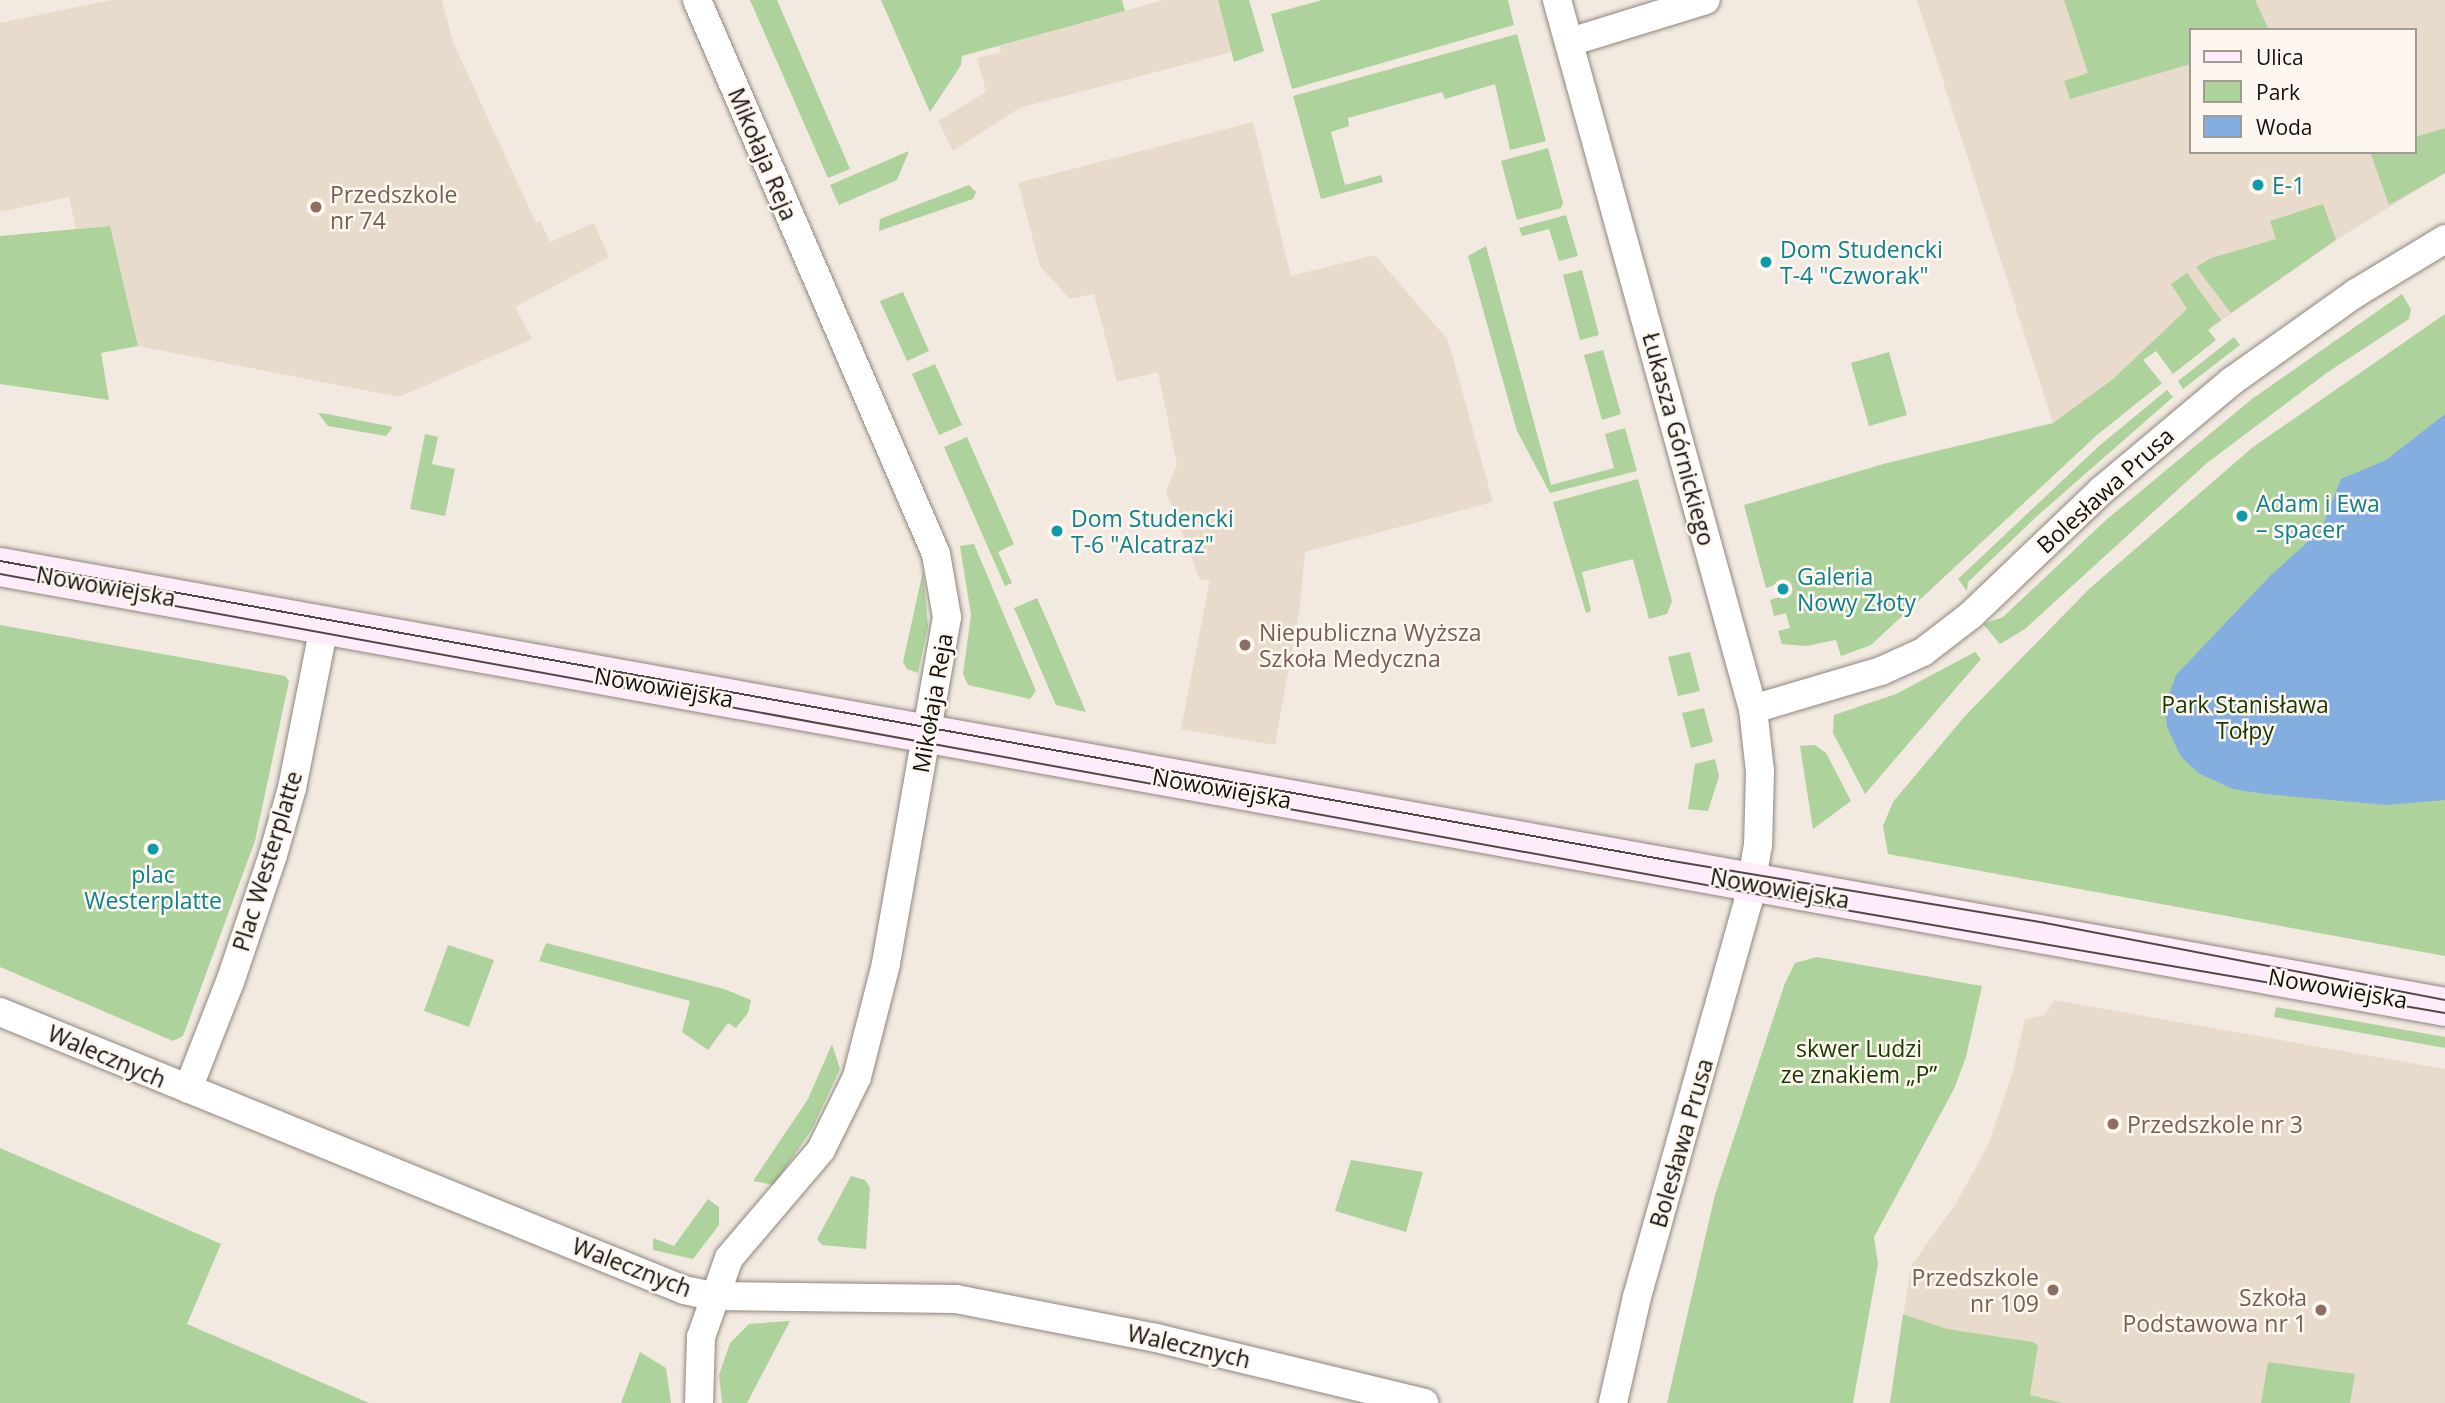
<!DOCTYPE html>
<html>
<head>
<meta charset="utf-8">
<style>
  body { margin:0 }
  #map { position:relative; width:2445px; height:1403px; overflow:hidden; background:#f2e9e0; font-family:"Open Sans",sans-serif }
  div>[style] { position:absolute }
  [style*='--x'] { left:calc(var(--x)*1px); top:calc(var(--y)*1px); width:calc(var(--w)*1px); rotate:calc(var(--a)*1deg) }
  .built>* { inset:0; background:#e9dbcc }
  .green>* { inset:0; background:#aed29b }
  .water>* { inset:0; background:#83aedf }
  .roads { filter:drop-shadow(0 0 2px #8f877f) drop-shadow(0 0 2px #8f877f) }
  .street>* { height:28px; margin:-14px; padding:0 14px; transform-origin:14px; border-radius:14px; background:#fff }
  .secondary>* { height:38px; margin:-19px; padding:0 19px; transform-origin:19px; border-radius:19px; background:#feecfa }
  .tram>* { height:2px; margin:-1px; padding:0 1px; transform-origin:1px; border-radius:1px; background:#4f4a46 }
  .dots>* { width:19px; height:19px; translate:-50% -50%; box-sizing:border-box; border:4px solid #fef7ef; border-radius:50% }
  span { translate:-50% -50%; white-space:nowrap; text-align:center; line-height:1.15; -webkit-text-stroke:5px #fef7ef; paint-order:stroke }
  .street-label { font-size:23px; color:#13100d }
  .culture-label { font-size:23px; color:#0d838f }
  .left { translate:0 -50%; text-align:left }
  .education-label { font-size:23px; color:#785e54 }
  .right { translate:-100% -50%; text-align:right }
  .park-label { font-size:23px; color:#183900 }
  .legend { position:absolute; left:2189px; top:28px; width:228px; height:126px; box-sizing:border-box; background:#fef7ef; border:2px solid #a09b95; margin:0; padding:9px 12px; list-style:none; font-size:21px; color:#13100d }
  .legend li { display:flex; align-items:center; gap:14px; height:35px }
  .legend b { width:35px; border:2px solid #a09b95 }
</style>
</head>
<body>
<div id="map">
  <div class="built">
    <i style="clip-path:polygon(111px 0,442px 0,453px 42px,536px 223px,540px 221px,550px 242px,594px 223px,609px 257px,515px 307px,532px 339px,399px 397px,138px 346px,110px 226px,76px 229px,69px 197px,0 212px,0 23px)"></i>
    <i style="clip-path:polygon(1164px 0,1218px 0,1232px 52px,1019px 108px,953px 151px,938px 121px,986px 92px,977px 58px,1001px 52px,999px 46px)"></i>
    <i style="clip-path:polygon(evenodd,1917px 0,2445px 0,2445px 173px,2336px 240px,2208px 330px,2188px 309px,2113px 379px,2053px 423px,1917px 0,2191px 30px,2415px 30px,2415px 152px,2191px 152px,2191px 30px)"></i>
    <i style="clip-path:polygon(1253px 122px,1291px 276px,1375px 255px,1448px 340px,1493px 502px,1305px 552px,1300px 606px,1275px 745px,1181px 729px,1210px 579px,1200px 580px,1166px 491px,1177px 465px,1158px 372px,1117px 382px,1094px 294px,1070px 299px,1040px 266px,1018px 183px)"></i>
    <i style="clip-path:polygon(2054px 1000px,2445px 1069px,2445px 1403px,1890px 1403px,1911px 1266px,1955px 1205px,1987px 1147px,2013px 1071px,2025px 1019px,2045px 1015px)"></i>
  </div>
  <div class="green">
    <i style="clip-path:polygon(750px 0,777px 0,850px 169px,828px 178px)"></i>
    <i style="clip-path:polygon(881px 0,1122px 0,1125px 11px,962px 56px,961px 65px,930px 112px)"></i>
    <i style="clip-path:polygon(1218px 0,1249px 0,1264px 51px,1234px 62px)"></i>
    <i style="clip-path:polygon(1322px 0,1508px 0,1514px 25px,1292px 89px,1271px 14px)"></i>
    <i style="clip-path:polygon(2064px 0,2255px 0,2269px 30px,2191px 30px,2191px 64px,2070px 99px,2064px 81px,2088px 73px)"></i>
    <i style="clip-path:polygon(1517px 34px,1546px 141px,1510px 150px,1495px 84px,1445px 99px,1442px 92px,1348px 118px,1349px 126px,1331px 132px,1345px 185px,1381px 175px,1383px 182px,1321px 199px,1293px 96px)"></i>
    <i style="clip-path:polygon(2445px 128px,2445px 173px,2389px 205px,2370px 152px,2415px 152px,2415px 137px)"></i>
    <i style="clip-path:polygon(1548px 148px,1563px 203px,1561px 208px,1517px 220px,1501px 161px)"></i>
    <i style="clip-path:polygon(909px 151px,897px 180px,839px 205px,830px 185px)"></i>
    <i style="clip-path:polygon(969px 185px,976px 192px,973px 199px,879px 231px,880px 219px)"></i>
    <i style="clip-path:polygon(2323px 204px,2336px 240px,2231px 313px,2196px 267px,2211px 258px,2276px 239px,2270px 221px)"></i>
    <i style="clip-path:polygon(1566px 215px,1578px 256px,1559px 261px,1549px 229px,1522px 236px,1519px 228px)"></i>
    <i style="clip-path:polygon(110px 226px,138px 346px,101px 353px,109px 400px,0 384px,0 236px)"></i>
    <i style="clip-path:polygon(1486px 246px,1551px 485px,1614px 468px,1605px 434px,1625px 428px,1637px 471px,1550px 493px,1517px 431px,1468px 256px)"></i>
    <i style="clip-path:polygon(1582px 270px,1599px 335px,1580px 340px,1563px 275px)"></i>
    <i style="clip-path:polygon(2187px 273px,2221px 320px,2208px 330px,2216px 340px,2173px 374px,2156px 351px,2143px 360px,2162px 383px,2097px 435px,1871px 645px,1841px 656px,1836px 640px,1806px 646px,1782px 644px,1778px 631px,1790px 628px,1786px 613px,1774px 616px,1770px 600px,1792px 593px,1787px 581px,1766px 588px,1744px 505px,1887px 463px,2053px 423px,2113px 379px,2187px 309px,2171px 284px)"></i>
    <i style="clip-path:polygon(903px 292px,929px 351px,907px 361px,880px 301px)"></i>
    <i style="clip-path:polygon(2402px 294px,2411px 309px,2409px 319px,2328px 372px,2207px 463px,2025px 629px,2000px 644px,1983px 624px,2003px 617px,2106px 520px,2252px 399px)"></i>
    <i style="clip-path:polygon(2445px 314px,2445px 956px,1888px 854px,1883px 826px,1893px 802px,1965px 716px,2089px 589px,2253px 447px)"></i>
    <i style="clip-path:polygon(2234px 337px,2240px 345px,2183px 389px,2178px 381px)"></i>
    <i style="clip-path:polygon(1603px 350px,1621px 414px,1602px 420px,1584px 355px)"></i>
    <i style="clip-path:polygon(1889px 352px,1907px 415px,1869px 426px,1851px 363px)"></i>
    <i style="clip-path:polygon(935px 364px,962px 425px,939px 435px,912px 374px)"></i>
    <i style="clip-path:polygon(2167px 390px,2173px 397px,2036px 517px,1968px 582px,1967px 591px,1958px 579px,2099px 446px)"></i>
    <i style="clip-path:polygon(318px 413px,327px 414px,393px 427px,386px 436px,328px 426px)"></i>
    <i style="clip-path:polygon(425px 434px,438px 437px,432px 464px,455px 469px,445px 516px,410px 509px)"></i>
    <i style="clip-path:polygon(967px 437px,1014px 544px,998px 552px,1012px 583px,1005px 586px,944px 447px)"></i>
    <i style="clip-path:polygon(1638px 479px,1672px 601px,1667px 614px,1649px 619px,1633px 559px,1582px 572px,1591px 611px,1586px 613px,1553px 502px)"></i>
    <i style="clip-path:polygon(974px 544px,1036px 691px,1030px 699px,968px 685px,963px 674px,971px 615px,960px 546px)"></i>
    <i style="clip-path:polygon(923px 571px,928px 626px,918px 673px,907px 669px,903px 662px)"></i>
    <i style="clip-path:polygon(1037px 598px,1049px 625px,1086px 712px,1056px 705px,1014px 608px)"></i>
    <i style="clip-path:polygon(0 625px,285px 676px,289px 681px,255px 841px,183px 1036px,173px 1041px,0 967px)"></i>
    <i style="clip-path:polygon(1690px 652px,1700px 691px,1678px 696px,1668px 657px)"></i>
    <i style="clip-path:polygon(1975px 652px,1981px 659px,1865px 794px,1833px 733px,1834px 715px,1896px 694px)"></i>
    <i style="clip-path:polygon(1704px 708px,1713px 742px,1691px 748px,1682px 713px)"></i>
    <i style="clip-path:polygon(1815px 745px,1826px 753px,1851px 801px,1813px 829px,1800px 746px)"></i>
    <i style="clip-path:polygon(1715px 759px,1719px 776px,1708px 811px,1688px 809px,1695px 764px)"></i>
    <i style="clip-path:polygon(546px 943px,724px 989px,751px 1000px,748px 1013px,736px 1028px,728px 1023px,708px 1050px,682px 1032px,690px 1001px,539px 961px)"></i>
    <i style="clip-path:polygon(448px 945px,494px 960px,469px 1027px,424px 1011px)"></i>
    <i style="clip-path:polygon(1817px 957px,1982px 986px,1966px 1057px,1954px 1089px,1874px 1237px,1878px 1264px,1853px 1403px,1667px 1403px,1715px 1195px,1785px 983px,1795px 963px)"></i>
    <i style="clip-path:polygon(2276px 1007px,2445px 1037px,2445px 1048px,2274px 1017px)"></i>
    <i style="clip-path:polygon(832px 1044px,840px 1069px,812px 1129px,774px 1185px,753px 1181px,808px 1099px)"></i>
    <i style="clip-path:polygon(0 1148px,221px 1244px,187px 1324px,369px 1403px,0 1403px)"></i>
    <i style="clip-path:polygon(1351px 1160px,1423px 1172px,1406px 1232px,1335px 1211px)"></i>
    <i style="clip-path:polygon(851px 1176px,865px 1180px,870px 1188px,866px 1249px,822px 1245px,817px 1239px)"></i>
    <i style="clip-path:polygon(708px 1199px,719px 1207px,719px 1225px,693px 1259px,653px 1250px,653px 1238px,674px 1246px)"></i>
    <i style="clip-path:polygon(1903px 1314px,1947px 1329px,2033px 1342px,2038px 1346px,2030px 1395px,2063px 1403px,1890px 1403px)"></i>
    <i style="clip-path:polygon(790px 1321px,747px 1403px,722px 1403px,719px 1375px,730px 1343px,749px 1324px)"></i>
    <i style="clip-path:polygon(640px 1352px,666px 1368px,671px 1403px,621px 1403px)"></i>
    <i style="clip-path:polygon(2268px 1362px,2355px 1374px,2350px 1403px,2261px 1403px)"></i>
  </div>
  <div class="water">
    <i style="clip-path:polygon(2445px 414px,2445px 800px,2387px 805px,2265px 794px,2233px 789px,2200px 774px,2181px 757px,2167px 727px,2165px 706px,2176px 675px,2271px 575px,2321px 530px,2341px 479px,2386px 460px)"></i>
  </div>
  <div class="roads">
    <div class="street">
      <i style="--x:697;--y:0;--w:603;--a:66.66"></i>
      <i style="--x:936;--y:554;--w:64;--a:80.1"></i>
      <i style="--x:947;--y:617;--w:352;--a:100"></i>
      <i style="--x:886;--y:964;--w:117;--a:104.4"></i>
      <i style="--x:857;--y:1077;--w:81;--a:116.3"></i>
      <i style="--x:821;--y:1150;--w:142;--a:130.4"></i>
      <i style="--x:729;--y:1258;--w:84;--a:109.5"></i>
      <i style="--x:701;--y:1337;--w:66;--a:91.7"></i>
      <i style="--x:1557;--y:0;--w:736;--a:74.55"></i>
      <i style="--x:1753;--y:709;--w:62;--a:83.6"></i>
      <i style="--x:1760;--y:771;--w:74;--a:91.5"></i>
      <i style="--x:1758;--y:845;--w:58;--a:100"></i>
      <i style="--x:1748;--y:902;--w:410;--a:105.7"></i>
      <i style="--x:1637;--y:1297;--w:109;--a:102.8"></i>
      <i style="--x:1570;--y:42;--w:142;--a:-17.2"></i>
      <i style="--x:1753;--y:709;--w:134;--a:-16.5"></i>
      <i style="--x:1881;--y:671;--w:46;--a:-24.3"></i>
      <i style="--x:1923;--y:652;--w:61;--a:-37.6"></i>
      <i style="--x:1971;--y:615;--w:181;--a:-43.7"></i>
      <i style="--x:2102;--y:490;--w:170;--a:-40"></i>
      <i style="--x:2232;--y:381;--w:152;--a:-35.4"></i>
      <i style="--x:2356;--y:293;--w:104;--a:-31.2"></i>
      <i style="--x:0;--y:1012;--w:738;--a:22.12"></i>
      <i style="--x:684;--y:1290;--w:30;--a:12"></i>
      <i style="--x:713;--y:1296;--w:243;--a:0.7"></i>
      <i style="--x:956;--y:1299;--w:204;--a:11"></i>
      <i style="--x:1156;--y:1338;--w:276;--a:13.6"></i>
      <i style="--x:188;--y:1089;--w:115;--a:-68.6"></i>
      <i style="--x:230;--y:982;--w:134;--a:-71.3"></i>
      <i style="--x:273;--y:855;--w:70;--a:-74.2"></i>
      <i style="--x:292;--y:788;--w:165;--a:-78.8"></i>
    </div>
    <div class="secondary">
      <i style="--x:0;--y:567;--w:2484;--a:10.2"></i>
    </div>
  </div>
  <div class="tram">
    <i style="--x:0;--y:561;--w:1699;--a:10.17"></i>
    <i style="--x:1672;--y:861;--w:378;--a:9.4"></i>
    <i style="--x:2045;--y:923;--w:407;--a:10.9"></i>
    <i style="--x:0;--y:574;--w:1846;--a:10.33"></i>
    <i style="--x:1816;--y:905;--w:638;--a:9.74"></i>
  </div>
  <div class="dots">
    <i style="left:2258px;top:185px;background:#0f9aa8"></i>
    <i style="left:316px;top:207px;background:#8d6e63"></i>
    <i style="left:1766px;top:262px;background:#0f9aa8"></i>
    <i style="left:2242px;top:516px;background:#0f9aa8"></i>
    <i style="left:1057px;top:531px;background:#0f9aa8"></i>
    <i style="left:1783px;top:589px;background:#0f9aa8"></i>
    <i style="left:1245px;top:645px;background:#8d6e63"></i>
    <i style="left:153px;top:849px;background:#0f9aa8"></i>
    <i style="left:2113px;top:1124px;background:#8d6e63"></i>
    <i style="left:2053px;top:1290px;background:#8d6e63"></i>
    <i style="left:2321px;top:1310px;background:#8d6e63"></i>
  </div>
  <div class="street-label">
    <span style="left:763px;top:154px;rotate:67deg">Mikołaja Reja</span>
    <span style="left:1679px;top:439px;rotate:75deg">Łukasza Górnickiego</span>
    <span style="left:2105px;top:490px;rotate:-42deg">Bolesława Prusa</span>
    <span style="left:106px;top:586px;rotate:10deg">Nowowiejska</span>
    <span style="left:664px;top:687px;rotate:10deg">Nowowiejska</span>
    <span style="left:932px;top:703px;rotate:-80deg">Mikołaja Reja</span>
    <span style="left:1222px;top:788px;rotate:10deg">Nowowiejska</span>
    <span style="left:267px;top:861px;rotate:-73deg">Plac Westerplatte</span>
    <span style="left:1780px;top:888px;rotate:10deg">Nowowiejska</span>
    <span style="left:2338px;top:988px;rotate:10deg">Nowowiejska</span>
    <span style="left:107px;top:1056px;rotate:23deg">Walecznych</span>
    <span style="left:1681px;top:1143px;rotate:-74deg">Bolesława Prusa</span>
    <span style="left:632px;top:1267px;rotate:21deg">Walecznych</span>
    <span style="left:1189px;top:1346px;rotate:13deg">Walecznych</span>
  </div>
  <div class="culture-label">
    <span class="left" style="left:2272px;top:185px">E-1</span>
    <span class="left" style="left:1780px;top:262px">Dom Studencki<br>T-4 "Czworak"</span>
    <span class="left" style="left:2256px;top:516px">Adam i Ewa<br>– spacer</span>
    <span class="left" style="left:1071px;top:531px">Dom Studencki<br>T-6 "Alcatraz"</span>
    <span class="left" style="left:1797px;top:589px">Galeria<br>Nowy Złoty</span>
    <span style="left:153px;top:887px">plac<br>Westerplatte</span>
  </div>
  <div class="education-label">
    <span class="left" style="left:330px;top:207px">Przedszkole<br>nr 74</span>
    <span class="left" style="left:1259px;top:645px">Niepubliczna Wyższa<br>Szkoła Medyczna</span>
    <span class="left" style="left:2127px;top:1124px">Przedszkole nr 3</span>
    <span class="right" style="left:2039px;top:1290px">Przedszkole<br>nr 109</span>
    <span class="right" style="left:2307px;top:1310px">Szkoła<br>Podstawowa nr 1</span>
  </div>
  <div class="park-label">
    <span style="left:2245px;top:717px">Park Stanisława<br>Tołpy</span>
    <span style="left:1859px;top:1061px">skwer Ludzi<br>ze znakiem „P”</span>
  </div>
  <ul class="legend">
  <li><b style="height:9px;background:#feecfa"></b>Ulica</li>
  <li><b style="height:19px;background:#aed29b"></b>Park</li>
  <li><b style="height:19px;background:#83aedf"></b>Woda</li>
  </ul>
</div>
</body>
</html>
